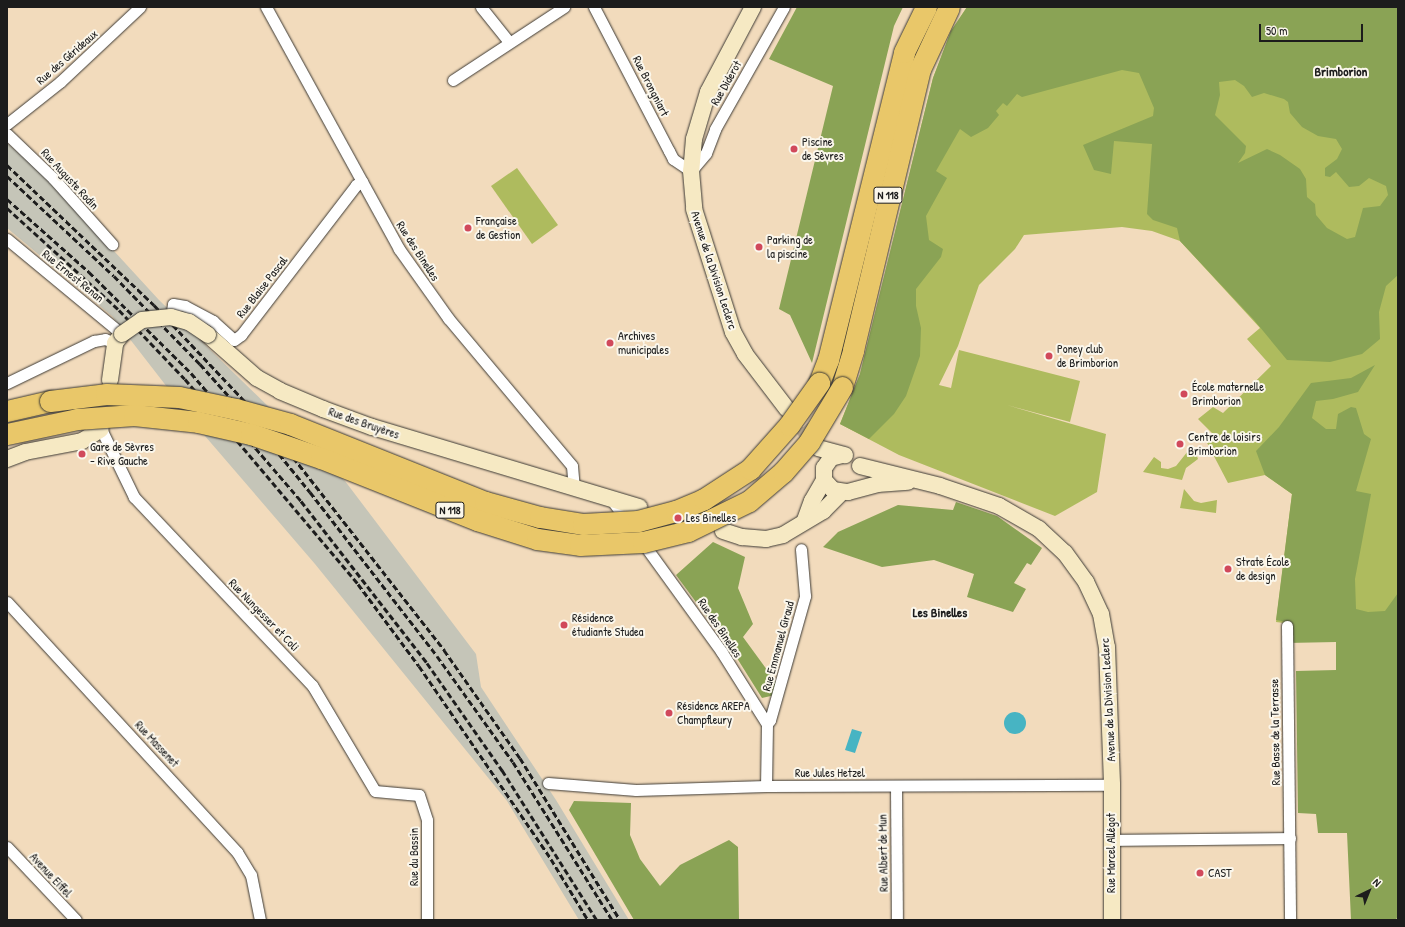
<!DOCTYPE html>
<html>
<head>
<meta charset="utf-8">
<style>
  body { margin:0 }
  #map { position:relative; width:1405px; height:927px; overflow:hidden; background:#f2dbbc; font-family:"Patrick Hand",sans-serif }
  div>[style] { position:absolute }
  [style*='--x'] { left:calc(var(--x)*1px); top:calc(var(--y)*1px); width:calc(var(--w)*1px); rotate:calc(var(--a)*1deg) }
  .industrial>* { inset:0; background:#c5c5b8 }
  .green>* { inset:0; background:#aebb5e }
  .forest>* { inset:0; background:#8aa355 }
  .water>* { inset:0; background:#47b4c3 }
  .round { border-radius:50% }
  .secondary-tunnel>* { height:16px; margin-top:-8px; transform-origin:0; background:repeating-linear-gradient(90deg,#c7b59c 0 16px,transparent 0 24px) }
  .roads { filter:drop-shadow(0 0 1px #3c3934) drop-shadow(0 0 1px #3c3934) }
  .street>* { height:11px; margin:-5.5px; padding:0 5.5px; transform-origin:5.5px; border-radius:5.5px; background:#fff }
  .secondary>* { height:16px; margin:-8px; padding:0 8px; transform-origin:8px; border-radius:8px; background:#f6e9c3 }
  .highway>* { height:21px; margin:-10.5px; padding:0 10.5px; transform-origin:10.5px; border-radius:10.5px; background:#e9c769 }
  .rail>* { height:3px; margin-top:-1.5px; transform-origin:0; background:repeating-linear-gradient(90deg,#1c1c1c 0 6px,transparent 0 9px) }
  .bridges { filter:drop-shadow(0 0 1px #3c3934) drop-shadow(0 0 1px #3c3934) }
  .secondary-bridge>* { height:16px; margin:-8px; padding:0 8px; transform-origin:8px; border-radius:8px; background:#f6e9c3 }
  .highway-bridge>* { height:21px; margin:-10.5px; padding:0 10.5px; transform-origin:10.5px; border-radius:10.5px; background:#e9c769 }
  .dots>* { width:11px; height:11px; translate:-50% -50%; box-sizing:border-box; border:2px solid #fbf7ec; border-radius:50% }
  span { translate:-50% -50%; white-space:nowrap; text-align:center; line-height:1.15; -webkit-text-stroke:4px #fbf7ec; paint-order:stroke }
  .shield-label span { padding:1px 3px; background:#fbf7ec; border:1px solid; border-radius:3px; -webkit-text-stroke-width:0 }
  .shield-label { font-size:11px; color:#1c1c1c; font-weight:700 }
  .street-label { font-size:12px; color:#1c1c1c }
  .poi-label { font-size:12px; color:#1c1c1c }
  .left { translate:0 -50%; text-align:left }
  .neighbourhood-label { font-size:13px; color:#1c1c1c; font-weight:700 }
  .frame { position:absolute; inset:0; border:8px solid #1c1c1c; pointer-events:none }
  .north { position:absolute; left:1349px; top:871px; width:40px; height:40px; -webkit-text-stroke:3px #fbf7ec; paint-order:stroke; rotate:43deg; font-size:11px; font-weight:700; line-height:16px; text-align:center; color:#1c1c1c }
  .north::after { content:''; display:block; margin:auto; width:14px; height:18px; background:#1c1c1c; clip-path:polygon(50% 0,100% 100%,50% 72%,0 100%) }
  .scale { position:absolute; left:1259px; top:24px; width:104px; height:18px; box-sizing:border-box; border:2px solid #1c1c1c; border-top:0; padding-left:5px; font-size:12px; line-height:14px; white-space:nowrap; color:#1c1c1c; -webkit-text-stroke:3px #fbf7ec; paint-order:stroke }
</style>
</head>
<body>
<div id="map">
  <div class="industrial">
    <i style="clip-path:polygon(7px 143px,47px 178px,159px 300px,345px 481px,476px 654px,481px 687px,556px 800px,629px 920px,579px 920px,507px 801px,315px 564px,205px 436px,112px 316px,7px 228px)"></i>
  </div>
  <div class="green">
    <i style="clip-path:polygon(967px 7px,1398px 7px,1398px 652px,1386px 636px,1276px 622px,1292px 494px,1265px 475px,1228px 483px,1205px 439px,1212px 433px,1198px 419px,1213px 407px,1223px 413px,1271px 366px,1247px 339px,1260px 328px,1180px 241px,1152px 231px,1122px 227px,1024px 235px,1015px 249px,979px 285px,958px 346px,939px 385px,951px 388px,959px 350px,1080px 381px,1070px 422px,1007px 405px,1106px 434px,1097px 492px,1055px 516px,899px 455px,840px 424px,860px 374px,933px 78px,951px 31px)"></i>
    <i style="clip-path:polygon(517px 168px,558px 225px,532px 244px,491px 186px)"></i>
    <i style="clip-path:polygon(1194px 449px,1198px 459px,1186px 468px,1182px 480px,1143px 472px,1154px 457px,1161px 462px,1161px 468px,1168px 469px,1176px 466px,1188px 451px)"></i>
    <i style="clip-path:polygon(1184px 489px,1194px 501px,1201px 503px,1217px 500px,1216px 513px,1180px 508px)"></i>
  </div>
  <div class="forest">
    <i style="clip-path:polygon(797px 7px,903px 7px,894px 26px,812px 363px,790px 315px,779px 309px,833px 86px,769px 59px)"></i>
    <i style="clip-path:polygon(evenodd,967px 7px,1398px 7px,1398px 275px,1386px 286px,1379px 312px,1380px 339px,1362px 354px,1330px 362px,1287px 360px,1254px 320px,1180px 241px,1177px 228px,1153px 220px,1147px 214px,1152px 144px,1114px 141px,1111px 174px,1094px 170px,1083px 145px,1153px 116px,1154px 108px,1139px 73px,1122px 70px,1022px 97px,1017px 94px,1007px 106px,1003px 103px,996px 111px,999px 115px,988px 128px,971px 137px,960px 129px,936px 171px,947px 178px,926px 216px,929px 240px,943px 249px,941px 257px,916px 289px,916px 306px,921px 328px,920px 356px,906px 396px,894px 414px,869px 439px,840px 424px,860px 374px,933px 78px,951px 31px,967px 7px,1235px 80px,1244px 86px,1252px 97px,1264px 93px,1284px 99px,1288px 102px,1290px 113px,1302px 127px,1318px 136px,1336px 139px,1342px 149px,1337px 159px,1325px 168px,1325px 176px,1330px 177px,1336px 172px,1349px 187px,1359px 186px,1369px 178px,1386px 186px,1388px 195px,1380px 206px,1363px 208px,1355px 237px,1347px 239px,1327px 228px,1316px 215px,1315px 204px,1307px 197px,1306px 179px,1300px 169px,1280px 155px,1267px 149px,1238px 163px,1245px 153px,1246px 146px,1215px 115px,1220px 95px,1219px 82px,1235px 80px)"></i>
    <i style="clip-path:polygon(1375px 365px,1358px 392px,1333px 399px,1316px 401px,1312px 418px,1326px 429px,1336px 429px,1338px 414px,1351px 407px,1356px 408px,1364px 434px,1371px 439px,1356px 491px,1371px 494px,1355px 579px,1356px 609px,1368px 612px,1385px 611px,1398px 593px,1398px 915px,1396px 920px,1351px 920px,1347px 833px,1318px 833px,1316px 814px,1298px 813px,1296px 671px,1336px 670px,1336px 642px,1287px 643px,1287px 622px,1276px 620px,1292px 494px,1265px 475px,1256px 451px,1279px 427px,1311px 383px,1351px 378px)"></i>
    <i style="clip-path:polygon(956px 502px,997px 516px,1042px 548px,1031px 565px,1027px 563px,1014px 583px,1026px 589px,1013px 612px,967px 597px,974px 574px,934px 560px,882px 567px,823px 547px,838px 532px,898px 505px,953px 510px)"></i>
    <i style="clip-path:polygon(713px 542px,745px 557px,738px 588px,753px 624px,743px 637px,778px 685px,775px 695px,762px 698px,735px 655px,676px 575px)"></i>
    <i style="clip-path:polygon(574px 801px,631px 803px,630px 835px,640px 859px,660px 886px,680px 865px,729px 840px,738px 847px,739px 920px,634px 920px,569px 810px)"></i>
  </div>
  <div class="water">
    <i class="round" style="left:1004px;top:712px;width:22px;height:22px"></i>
    <i style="clip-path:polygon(852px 729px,862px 732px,855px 753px,845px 750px)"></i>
  </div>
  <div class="secondary-tunnel">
    <i style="--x:787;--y:409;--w:49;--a:50.8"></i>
  </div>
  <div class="roads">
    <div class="street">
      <i style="--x:266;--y:7;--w:276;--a:61.2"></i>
      <i style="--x:399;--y:249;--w:85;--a:54.6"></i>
      <i style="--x:448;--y:318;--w:193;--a:50"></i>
      <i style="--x:572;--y:466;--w:22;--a:85"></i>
      <i style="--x:481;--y:7;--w:45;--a:51.3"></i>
      <i style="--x:594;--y:7;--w:162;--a:62.5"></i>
      <i style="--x:669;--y:151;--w:9;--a:63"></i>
      <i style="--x:673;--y:159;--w:22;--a:34"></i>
      <i style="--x:691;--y:171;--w:23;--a:-50"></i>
      <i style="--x:706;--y:153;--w:26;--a:-69"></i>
      <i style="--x:715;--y:129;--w:140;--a:-60.5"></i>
      <i style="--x:453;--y:80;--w:133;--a:-33.3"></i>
      <i style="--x:7;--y:124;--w:68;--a:-38.4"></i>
      <i style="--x:60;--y:82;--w:110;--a:-43.2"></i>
      <i style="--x:7;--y:134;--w:64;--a:43.7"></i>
      <i style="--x:53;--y:178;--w:89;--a:48.2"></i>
      <i style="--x:7;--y:239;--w:149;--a:39.6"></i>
      <i style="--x:171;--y:317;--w:13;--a:-81"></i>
      <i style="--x:173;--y:304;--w:12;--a:9"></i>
      <i style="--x:185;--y:306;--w:32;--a:28"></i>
      <i style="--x:213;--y:321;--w:28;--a:42"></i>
      <i style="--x:234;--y:340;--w:9;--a:-36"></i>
      <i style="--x:241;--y:335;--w:189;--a:-52.5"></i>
      <i style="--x:356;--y:185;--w:7;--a:-27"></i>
      <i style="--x:7;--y:383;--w:97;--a:-25.8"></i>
      <i style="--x:94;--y:341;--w:11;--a:-10"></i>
      <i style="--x:105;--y:339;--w:11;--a:22"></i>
      <i style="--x:101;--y:429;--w:76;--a:64.1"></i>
      <i style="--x:134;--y:497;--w:259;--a:46.6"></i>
      <i style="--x:312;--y:685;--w:123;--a:59.3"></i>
      <i style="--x:375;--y:791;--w:44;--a:5.2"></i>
      <i style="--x:419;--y:795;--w:26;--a:72"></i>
      <i style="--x:427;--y:820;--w:100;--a:90"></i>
      <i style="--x:611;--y:499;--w:188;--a:54.1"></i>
      <i style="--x:721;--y:651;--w:86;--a:57.8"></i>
      <i style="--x:767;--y:724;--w:62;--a:90.9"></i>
      <i style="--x:7;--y:602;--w:340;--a:47.4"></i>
      <i style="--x:237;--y:852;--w:27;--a:59"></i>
      <i style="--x:251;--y:875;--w:46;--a:78.7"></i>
      <i style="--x:1287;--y:626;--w:294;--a:89.4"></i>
      <i style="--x:767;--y:724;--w:5;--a:-53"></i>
      <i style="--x:770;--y:720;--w:129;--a:-74.2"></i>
      <i style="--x:805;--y:596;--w:47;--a:-94.9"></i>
      <i style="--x:548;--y:783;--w:88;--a:4.5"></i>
      <i style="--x:636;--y:790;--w:130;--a:-1.8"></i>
      <i style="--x:766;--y:786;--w:346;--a:-0.2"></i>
      <i style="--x:896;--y:786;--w:134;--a:89.6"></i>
      <i style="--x:1110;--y:840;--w:180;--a:-0.6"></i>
      <i style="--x:7;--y:847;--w:100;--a:46.6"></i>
    </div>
    <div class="secondary">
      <i style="--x:753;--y:7;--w:96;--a:117.9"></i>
      <i style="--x:708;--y:92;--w:49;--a:106.6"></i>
      <i style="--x:694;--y:139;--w:32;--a:95"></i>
      <i style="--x:691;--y:171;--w:38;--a:85"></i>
      <i style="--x:694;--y:209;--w:129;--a:72.4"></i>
      <i style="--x:733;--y:332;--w:25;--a:61"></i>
      <i style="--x:745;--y:354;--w:69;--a:52.6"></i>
      <i style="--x:208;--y:335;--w:65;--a:41.3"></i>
      <i style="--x:257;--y:378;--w:26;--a:29"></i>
      <i style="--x:280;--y:391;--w:47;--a:22.7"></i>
      <i style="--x:323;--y:409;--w:52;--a:20.2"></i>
      <i style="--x:372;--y:427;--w:279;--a:16.7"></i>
      <i style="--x:110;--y:380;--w:37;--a:-82"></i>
      <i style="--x:115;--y:343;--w:11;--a:-52"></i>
      <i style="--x:818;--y:448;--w:28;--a:15"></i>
      <i style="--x:842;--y:455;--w:11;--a:165"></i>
      <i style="--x:831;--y:458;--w:12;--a:125"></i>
      <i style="--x:824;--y:468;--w:12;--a:90"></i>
      <i style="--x:824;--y:480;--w:13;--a:48"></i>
      <i style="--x:833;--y:490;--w:15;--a:8"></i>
      <i style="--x:848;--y:492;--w:30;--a:-15"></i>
      <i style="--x:877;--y:484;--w:31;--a:-4"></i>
      <i style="--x:7;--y:459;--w:19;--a:-21"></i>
      <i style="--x:25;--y:452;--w:58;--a:-10.9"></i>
      <i style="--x:82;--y:441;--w:22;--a:-32"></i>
      <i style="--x:860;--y:466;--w:82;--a:14"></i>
      <i style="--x:940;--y:486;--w:62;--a:18.7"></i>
      <i style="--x:999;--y:506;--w:46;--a:29.9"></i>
      <i style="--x:1039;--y:529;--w:35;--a:43"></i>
      <i style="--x:1065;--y:553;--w:36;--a:54"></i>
      <i style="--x:1086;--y:582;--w:35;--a:65"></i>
      <i style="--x:1101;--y:614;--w:34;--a:80"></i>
      <i style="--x:1107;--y:647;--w:138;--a:87.9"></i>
      <i style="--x:1112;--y:785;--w:135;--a:90"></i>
      <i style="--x:805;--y:520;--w:20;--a:-70"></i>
      <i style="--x:812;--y:501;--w:24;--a:-60"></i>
      <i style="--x:723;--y:531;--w:20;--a:18"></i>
      <i style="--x:742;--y:537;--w:24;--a:5"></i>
      <i style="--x:766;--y:539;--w:17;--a:-13"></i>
      <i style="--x:783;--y:535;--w:47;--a:-31"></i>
      <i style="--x:823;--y:511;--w:27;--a:-45"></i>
    </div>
    <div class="highway">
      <i style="--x:819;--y:383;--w:25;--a:-69"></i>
      <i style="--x:828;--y:360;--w:317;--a:-76.1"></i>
      <i style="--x:904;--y:52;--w:50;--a:-63.9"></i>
      <i style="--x:842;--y:387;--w:39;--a:-73"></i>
      <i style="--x:853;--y:350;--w:289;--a:-76.6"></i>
      <i style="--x:920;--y:69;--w:68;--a:-64.9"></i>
      <i style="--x:7;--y:411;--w:44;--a:-13.1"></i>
    </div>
  </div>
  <div class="rail">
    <i style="--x:7;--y:165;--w:203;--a:43.6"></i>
    <i style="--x:154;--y:305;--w:170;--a:46.7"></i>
    <i style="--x:271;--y:429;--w:281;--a:51.9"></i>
    <i style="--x:444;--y:650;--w:132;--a:54.9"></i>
    <i style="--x:520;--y:758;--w:190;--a:58.3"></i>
    <i style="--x:7;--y:176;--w:146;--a:43.1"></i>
    <i style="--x:114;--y:276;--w:123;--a:45.7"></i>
    <i style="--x:200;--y:364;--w:93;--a:48.1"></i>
    <i style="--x:262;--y:433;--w:76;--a:50.9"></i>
    <i style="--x:310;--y:492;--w:207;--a:52.2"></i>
    <i style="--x:437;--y:656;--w:130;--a:54.4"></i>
    <i style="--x:513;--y:762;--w:186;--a:57.9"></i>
    <i style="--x:7;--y:199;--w:110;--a:41.7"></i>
    <i style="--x:89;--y:272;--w:144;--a:44.7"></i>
    <i style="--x:191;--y:373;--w:169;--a:49.3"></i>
    <i style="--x:301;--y:501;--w:205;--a:52.1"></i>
    <i style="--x:427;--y:663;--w:131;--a:55"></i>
    <i style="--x:502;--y:770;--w:178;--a:57.7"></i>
    <i style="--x:7;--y:208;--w:151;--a:42.3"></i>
    <i style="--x:119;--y:310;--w:95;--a:46.3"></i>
    <i style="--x:185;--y:379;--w:268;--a:49.8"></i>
    <i style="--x:358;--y:584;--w:102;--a:53.4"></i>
    <i style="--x:419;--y:666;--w:234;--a:55.6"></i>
    <i style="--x:551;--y:859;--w:71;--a:58.8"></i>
  </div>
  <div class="bridges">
    <div class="secondary-bridge">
      <i style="--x:122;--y:334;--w:24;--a:-35"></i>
      <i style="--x:142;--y:320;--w:29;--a:-6"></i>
      <i style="--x:171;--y:317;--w:19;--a:16"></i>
      <i style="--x:189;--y:322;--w:23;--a:34"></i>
    </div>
    <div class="highway-bridge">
      <i style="--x:50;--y:401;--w:56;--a:-7.1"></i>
      <i style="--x:106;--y:394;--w:73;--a:2.4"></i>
      <i style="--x:179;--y:397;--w:58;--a:11.9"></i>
      <i style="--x:236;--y:409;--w:56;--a:15.5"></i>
      <i style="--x:290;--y:424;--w:210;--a:21.8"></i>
      <i style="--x:485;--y:502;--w:57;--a:15.3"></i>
      <i style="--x:540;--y:517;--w:44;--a:9.2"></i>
      <i style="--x:583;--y:524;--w:55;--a:-3.1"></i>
      <i style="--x:638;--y:521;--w:39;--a:-15"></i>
      <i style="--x:676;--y:511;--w:30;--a:-23"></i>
      <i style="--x:704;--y:499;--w:55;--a:-33.1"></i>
      <i style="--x:750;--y:469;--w:59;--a:-48.4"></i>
      <i style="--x:789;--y:425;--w:52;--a:-54.5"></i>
      <i style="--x:7;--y:434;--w:72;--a:-12.1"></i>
      <i style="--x:77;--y:419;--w:57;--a:-4"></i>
      <i style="--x:134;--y:415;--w:64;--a:6.2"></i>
      <i style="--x:198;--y:422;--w:54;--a:12.8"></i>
      <i style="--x:251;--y:434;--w:74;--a:18.9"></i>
      <i style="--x:321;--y:458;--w:168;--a:21.7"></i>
      <i style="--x:477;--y:520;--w:63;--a:17.6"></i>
      <i style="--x:537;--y:539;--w:43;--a:7.9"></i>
      <i style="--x:580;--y:545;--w:63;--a:-2.7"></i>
      <i style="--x:643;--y:542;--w:46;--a:-13.7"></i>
      <i style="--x:688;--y:531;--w:68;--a:-26.2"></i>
      <i style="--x:749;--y:501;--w:45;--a:-40.5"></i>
      <i style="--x:783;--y:472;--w:40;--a:-49"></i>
      <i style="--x:809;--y:442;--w:64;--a:-59"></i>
    </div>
  </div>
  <div class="dots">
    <i style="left:794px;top:149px;background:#d1495b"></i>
    <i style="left:468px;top:228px;background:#d1495b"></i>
    <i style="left:759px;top:247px;background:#d1495b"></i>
    <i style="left:610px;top:343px;background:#d1495b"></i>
    <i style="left:1049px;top:356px;background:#d1495b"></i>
    <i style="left:1184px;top:394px;background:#d1495b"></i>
    <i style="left:1180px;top:444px;background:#d1495b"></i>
    <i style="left:82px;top:454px;background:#d1495b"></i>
    <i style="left:678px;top:518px;background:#d1495b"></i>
    <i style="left:1228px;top:569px;background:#d1495b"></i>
    <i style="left:564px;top:625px;background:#d1495b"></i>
    <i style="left:669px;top:713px;background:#d1495b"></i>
    <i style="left:1200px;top:873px;background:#d1495b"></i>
  </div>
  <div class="shield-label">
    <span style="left:888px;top:195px">N 118</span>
    <span style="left:450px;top:510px">N 118</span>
  </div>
  <div class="street-label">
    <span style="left:67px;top:57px;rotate:-41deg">Rue des Gérideaux</span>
    <span style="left:726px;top:83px;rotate:-60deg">Rue Diderot</span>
    <span style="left:651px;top:86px;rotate:63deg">Rue Brongniart</span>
    <span style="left:70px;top:179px;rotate:47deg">Rue Auguste Rodin</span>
    <span style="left:418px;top:251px;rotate:57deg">Rue des Binelles</span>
    <span style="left:714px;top:270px;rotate:72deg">Avenue de la Division Leclerc</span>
    <span style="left:73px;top:276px;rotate:39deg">Rue Ernest Renan</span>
    <span style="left:262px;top:287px;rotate:-52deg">Rue Blaise Pascal</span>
    <span style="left:364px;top:423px;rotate:19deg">Rue des Bruyères</span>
    <span style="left:264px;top:615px;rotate:46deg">Rue Nungesser et Coli</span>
    <span style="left:720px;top:628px;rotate:56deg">Rue des Binelles</span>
    <span style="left:778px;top:646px;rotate:-75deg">Rue Emmanuel Giraud</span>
    <span style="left:1108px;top:700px;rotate:-93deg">Avenue de la Division Leclerc</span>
    <span style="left:1275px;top:732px;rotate:-91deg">Rue Basse de la Terrasse</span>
    <span style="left:157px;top:744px;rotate:47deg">Rue Massenet</span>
    <span style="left:830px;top:773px">Rue Jules Hetzel</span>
    <span style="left:883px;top:853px;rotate:-91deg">Rue Albert de Mun</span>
    <span style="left:1111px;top:853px;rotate:-90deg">Rue Marcel Allégot</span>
    <span style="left:414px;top:857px;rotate:-90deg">Rue du Bassin</span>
    <span style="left:51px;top:875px;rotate:47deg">Avenue Eiffel</span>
  </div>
  <div class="poi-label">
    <span class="left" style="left:802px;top:149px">Piscine<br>de Sèvres</span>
    <span class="left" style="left:476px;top:228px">Française<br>de Gestion</span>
    <span class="left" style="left:767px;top:247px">Parking de<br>la piscine</span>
    <span class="left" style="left:618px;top:343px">Archives<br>municipales</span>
    <span class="left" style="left:1057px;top:356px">Poney club<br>de Brimborion</span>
    <span class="left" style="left:1192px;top:394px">École maternelle<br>Brimborion</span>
    <span class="left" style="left:1188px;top:444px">Centre de loisirs<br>Brimborion</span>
    <span class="left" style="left:90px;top:454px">Gare de Sèvres<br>- Rive Gauche</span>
    <span class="left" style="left:686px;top:518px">Les Binelles</span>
    <span class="left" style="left:1236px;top:569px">Strate École<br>de design</span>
    <span class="left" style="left:572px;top:625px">Résidence<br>étudiante Studea</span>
    <span class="left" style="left:677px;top:713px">Résidence AREPA<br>Champfleury</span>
    <span class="left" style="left:1208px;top:873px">CAST</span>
  </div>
  <div class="neighbourhood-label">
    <span style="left:1341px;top:71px">Brimborion</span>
    <span style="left:940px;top:612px">Les Binelles</span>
  </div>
  <div class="frame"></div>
  <div class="north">N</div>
  <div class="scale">50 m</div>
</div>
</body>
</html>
